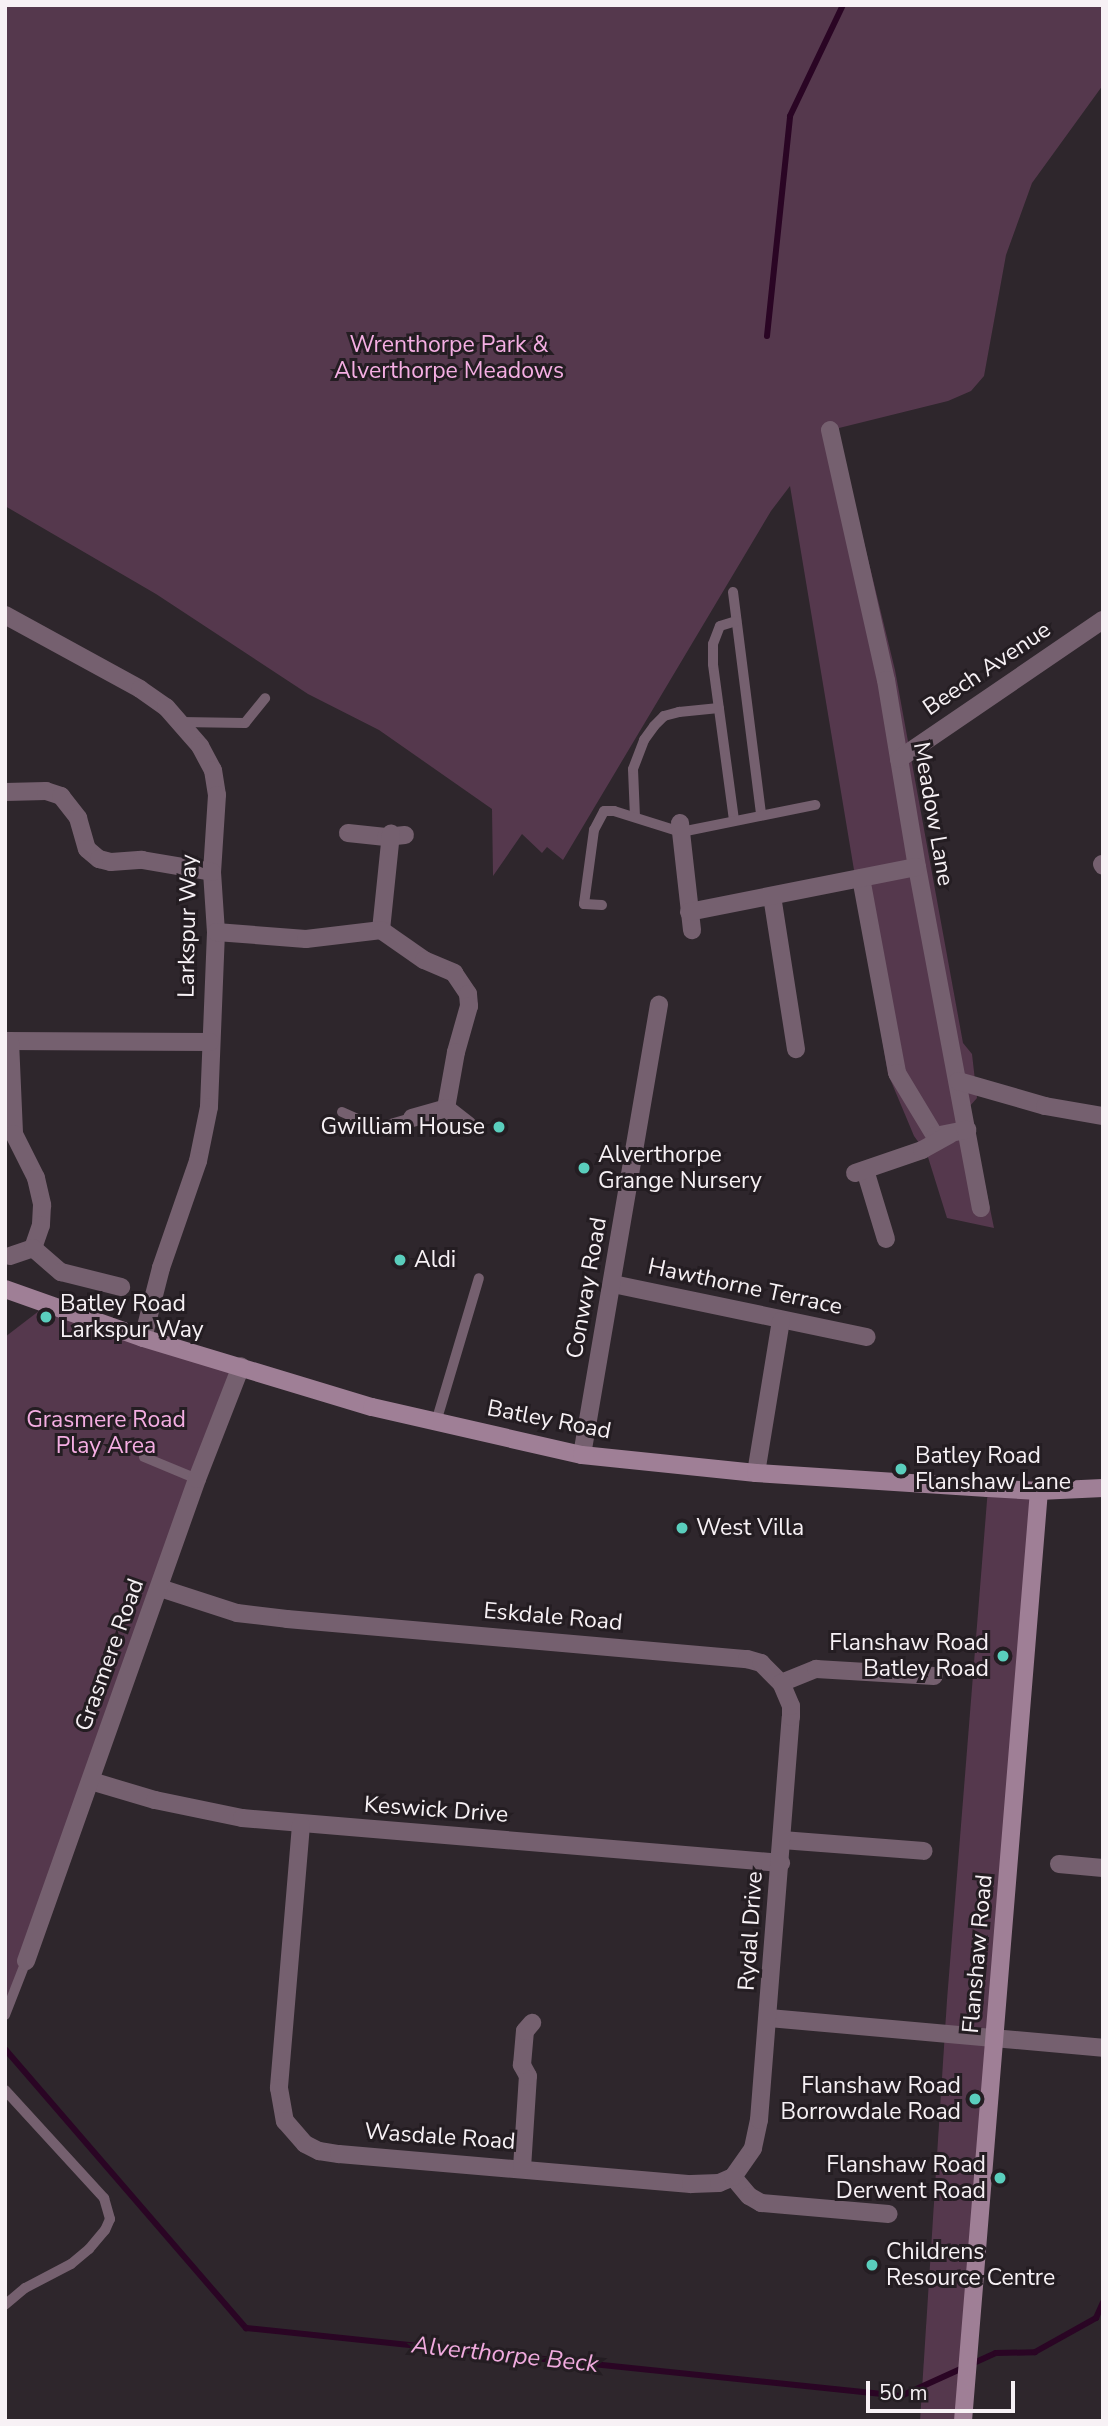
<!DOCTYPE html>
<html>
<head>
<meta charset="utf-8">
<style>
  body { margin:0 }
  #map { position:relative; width:1108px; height:2426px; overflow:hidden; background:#2e262c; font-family:"Nunito Sans",sans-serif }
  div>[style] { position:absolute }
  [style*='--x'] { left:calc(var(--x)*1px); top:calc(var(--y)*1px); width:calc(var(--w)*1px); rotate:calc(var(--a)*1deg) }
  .green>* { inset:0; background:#55384d }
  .stream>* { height:6px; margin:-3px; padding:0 3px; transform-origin:3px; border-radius:3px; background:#2a0524 }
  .lane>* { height:10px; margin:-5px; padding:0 5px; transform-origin:5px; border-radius:5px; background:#75606f }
  .street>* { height:18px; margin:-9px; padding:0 9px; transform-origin:9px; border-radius:9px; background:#75606f }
  .secondary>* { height:18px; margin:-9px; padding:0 9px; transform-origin:9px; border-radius:9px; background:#9f7f96 }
  .dots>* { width:19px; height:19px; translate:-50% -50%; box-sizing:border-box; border:4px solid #241d22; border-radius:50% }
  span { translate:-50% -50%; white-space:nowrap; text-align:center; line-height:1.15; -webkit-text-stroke:6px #241d22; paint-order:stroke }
  .park-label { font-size:23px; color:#f5aee3 }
  .street-label { font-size:23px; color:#f7f1f5 }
  .poi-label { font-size:23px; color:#f7f1f5 }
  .right { translate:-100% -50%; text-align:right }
  .left { translate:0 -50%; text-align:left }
  .water-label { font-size:24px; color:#f0aade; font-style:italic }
  .frame { position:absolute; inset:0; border:7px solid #f7f1f5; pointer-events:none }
  .scale { position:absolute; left:866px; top:2381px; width:149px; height:32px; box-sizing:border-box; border:4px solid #f7f1f5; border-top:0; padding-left:9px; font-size:21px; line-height:24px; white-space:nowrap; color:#f7f1f5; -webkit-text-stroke:5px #241d22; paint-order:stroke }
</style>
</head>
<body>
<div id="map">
  <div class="green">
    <i style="clip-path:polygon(5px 5px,1103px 5px,1103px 85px,1032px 183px,1006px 255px,984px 376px,971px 391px,948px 401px,839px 428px,838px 436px,895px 670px,963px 1043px,972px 1054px,977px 1098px,969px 1107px,994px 1228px,947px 1218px,927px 1154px,914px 1136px,888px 1074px,790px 486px,771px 511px,563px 860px,547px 847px,542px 853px,522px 834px,493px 876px,492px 809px,379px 730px,308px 694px,156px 594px,5px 506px)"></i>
    <i style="clip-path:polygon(48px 1304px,241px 1366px,5px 2012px,5px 1337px)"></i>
    <i style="clip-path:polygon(988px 1488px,1039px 1491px,963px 2421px,920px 2421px,947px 2000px)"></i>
  </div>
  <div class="stream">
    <i style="--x:767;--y:336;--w:221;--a:-84"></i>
    <i style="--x:790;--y:116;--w:123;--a:-64.5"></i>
    <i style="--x:5;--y:2049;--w:369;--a:49.2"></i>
    <i style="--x:246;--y:2328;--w:659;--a:5.93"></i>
    <i style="--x:901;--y:2396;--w:104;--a:-24.4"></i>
    <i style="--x:996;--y:2353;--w:39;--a:-1"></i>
    <i style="--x:1035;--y:2352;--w:70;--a:-29.1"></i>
    <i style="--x:1096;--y:2318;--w:17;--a:-66"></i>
  </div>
  <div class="lane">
    <i style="--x:733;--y:592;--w:225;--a:82.8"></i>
    <i style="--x:181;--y:722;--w:64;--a:0.9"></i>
    <i style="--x:245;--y:723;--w:32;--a:-51"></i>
    <i style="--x:635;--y:817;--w:48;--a:-92.4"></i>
    <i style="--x:633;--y:769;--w:31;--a:-69"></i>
    <i style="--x:644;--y:740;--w:17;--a:-54"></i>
    <i style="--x:654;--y:726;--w:14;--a:-45"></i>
    <i style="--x:664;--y:716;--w:16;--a:-15"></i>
    <i style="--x:679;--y:712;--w:40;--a:-5.7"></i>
    <i style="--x:734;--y:820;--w:157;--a:-97.7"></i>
    <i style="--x:713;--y:664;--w:20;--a:-90"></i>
    <i style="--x:713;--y:644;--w:19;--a:-69"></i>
    <i style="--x:720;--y:626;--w:17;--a:-17"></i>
    <i style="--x:602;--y:905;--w:18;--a:-177"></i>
    <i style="--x:584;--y:904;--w:75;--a:-82.3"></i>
    <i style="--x:594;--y:830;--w:21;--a:-62"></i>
    <i style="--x:604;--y:811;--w:10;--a:0"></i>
    <i style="--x:614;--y:811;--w:70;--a:17.4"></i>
    <i style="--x:681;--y:832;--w:137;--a:-11.4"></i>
    <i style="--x:342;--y:1112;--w:32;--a:24"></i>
    <i style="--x:371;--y:1125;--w:16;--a:0"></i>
    <i style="--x:387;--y:1125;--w:26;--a:-16"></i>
    <i style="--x:436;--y:1422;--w:150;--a:-73.4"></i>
    <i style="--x:144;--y:1457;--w:57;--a:22.5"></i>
    <i style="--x:5;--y:2015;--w:58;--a:-68.7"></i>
    <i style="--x:5;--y:2090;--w:147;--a:47.5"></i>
    <i style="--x:104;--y:2198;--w:22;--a:74"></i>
    <i style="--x:110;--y:2219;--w:12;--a:114"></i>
    <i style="--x:105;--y:2230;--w:25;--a:130"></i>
    <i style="--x:89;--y:2249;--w:23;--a:140"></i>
    <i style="--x:71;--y:2264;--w:52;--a:152.4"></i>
    <i style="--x:25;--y:2288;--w:26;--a:140"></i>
  </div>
  <div class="street">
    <i style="--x:830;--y:430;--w:256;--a:77.4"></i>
    <i style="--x:886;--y:680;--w:190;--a:80.6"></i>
    <i style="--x:917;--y:867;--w:347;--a:79.4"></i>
    <i style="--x:5;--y:615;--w:154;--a:28.7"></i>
    <i style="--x:140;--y:689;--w:32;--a:35"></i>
    <i style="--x:166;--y:707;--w:52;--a:48.9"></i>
    <i style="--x:200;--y:746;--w:27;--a:62"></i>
    <i style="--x:213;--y:770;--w:25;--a:81"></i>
    <i style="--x:217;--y:795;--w:77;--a:93.7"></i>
    <i style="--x:212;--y:872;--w:60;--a:86.2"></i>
    <i style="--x:216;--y:932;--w:175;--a:92.3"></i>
    <i style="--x:209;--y:1107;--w:55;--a:101.5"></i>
    <i style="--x:198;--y:1161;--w:113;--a:109.1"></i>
    <i style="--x:161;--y:1268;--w:72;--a:104.4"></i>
    <i style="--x:899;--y:759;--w:247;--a:-34.3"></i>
    <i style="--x:5;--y:792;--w:41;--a:-1.4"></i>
    <i style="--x:46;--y:791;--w:16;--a:18"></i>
    <i style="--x:61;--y:796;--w:28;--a:52"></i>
    <i style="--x:78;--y:818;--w:32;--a:74"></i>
    <i style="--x:87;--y:849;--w:16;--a:40"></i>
    <i style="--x:99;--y:859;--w:12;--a:14"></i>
    <i style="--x:111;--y:862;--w:31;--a:-4"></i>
    <i style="--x:142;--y:860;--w:71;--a:9.7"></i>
    <i style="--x:680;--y:823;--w:108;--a:83.6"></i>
    <i style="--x:348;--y:833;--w:38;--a:6"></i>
    <i style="--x:386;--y:837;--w:19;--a:-6"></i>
    <i style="--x:1102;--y:864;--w:2;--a:63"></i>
    <i style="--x:861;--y:878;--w:198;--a:79.5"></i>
    <i style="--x:897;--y:1073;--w:74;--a:58.9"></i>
    <i style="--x:935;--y:1136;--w:33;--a:-11"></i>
    <i style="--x:772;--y:896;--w:155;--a:81.1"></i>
    <i style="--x:689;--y:912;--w:232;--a:-11.2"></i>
    <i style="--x:381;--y:930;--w:97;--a:-84.1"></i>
    <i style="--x:216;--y:932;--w:90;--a:4.4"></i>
    <i style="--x:306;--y:939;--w:76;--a:-6.8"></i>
    <i style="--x:381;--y:930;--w:52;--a:34.9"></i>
    <i style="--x:424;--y:960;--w:33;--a:23"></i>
    <i style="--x:454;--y:973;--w:25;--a:56"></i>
    <i style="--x:468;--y:994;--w:12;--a:85"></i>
    <i style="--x:469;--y:1006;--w:48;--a:105.8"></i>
    <i style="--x:456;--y:1052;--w:57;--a:100.1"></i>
    <i style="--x:5;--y:1041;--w:205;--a:0.3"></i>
    <i style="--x:10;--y:1041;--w:93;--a:87.5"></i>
    <i style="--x:14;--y:1134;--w:49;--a:63.4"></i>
    <i style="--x:36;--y:1178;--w:28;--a:77"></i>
    <i style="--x:42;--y:1205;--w:20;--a:93"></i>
    <i style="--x:41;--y:1225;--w:24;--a:109"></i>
    <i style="--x:958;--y:1081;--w:91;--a:16"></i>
    <i style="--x:1045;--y:1106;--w:59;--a:9.8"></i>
    <i style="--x:412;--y:1118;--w:35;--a:-16"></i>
    <i style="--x:446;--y:1108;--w:28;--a:38"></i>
    <i style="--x:865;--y:1170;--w:72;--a:73.1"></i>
    <i style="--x:855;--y:1173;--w:71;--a:-18.9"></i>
    <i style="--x:922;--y:1150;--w:31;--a:-29"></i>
    <i style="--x:10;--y:1256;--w:24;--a:-19"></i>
    <i style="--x:33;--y:1248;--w:37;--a:41"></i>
    <i style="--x:61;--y:1272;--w:62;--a:14"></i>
    <i style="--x:613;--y:1284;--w:259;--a:11.8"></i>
    <i style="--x:582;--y:1455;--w:457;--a:-80.3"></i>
    <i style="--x:756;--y:1473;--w:154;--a:-80.7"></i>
    <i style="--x:160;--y:1588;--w:81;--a:18"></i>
    <i style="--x:237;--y:1613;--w:50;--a:6.8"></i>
    <i style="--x:287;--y:1619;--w:462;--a:5"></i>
    <i style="--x:747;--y:1659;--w:15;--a:16"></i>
    <i style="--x:761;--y:1663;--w:28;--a:45"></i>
    <i style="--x:781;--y:1683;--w:38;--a:-22"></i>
    <i style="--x:816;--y:1669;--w:118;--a:3.4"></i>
    <i style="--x:91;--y:1781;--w:67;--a:16.5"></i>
    <i style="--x:155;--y:1800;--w:89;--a:11.7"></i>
    <i style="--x:242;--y:1818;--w:541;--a:4.77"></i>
    <i style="--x:301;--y:1825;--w:264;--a:94.8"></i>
    <i style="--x:279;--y:2088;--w:34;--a:80"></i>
    <i style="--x:285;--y:2121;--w:30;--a:49"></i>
    <i style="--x:305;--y:2144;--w:16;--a:27"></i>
    <i style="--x:319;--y:2151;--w:20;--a:9"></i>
    <i style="--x:339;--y:2154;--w:353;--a:4.9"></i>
    <i style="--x:691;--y:2184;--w:28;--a:-2"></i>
    <i style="--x:719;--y:2183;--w:15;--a:-23"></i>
    <i style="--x:733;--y:2177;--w:25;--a:50"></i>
    <i style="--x:749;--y:2196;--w:14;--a:30"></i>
    <i style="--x:761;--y:2203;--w:128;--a:4.9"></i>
    <i style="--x:782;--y:1840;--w:142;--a:4.4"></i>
    <i style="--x:1059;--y:1864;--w:44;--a:5.2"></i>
    <i style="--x:26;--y:1961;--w:511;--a:-70.47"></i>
    <i style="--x:197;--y:1479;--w:121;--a:-68.7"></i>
    <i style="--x:769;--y:2018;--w:335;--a:5.1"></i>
    <i style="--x:522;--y:2168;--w:92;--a:-86.3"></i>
    <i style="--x:528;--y:2076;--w:13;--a:-119"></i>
    <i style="--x:522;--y:2065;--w:34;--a:-85"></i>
    <i style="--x:525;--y:2031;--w:11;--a:-49"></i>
    <i style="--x:733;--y:2177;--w:35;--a:-55"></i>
    <i style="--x:753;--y:2148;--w:29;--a:-78"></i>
    <i style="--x:759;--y:2120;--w:404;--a:-85.5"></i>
    <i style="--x:791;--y:1717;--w:11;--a:-90"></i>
    <i style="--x:791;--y:1706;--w:25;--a:-113"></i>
  </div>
  <div class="secondary">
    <i style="--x:5;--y:1289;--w:146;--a:19.5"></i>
    <i style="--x:143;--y:1338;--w:239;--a:16.8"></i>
    <i style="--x:372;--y:1407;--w:215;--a:12.9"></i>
    <i style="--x:582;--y:1455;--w:175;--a:5.9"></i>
    <i style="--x:756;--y:1473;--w:232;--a:3.7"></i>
    <i style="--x:988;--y:1488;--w:51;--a:3.4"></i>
    <i style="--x:1039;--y:1491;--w:64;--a:-2.7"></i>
    <i style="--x:963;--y:2421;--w:933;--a:-85.33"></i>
  </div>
  <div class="dots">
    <i style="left:499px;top:1127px;background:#5acebd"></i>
    <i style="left:584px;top:1168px;background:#5acebd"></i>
    <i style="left:400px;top:1260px;background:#5acebd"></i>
    <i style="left:46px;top:1317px;background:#5acebd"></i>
    <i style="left:901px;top:1469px;background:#5acebd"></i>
    <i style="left:682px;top:1528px;background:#5acebd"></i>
    <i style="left:1003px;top:1656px;background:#5acebd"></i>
    <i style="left:975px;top:2099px;background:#5acebd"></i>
    <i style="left:1000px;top:2178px;background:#5acebd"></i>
    <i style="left:872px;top:2265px;background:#5acebd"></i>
  </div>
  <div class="park-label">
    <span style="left:449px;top:358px">Wrenthorpe Park &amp;<br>Alverthorpe Meadows</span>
    <span style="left:106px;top:1433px">Grasmere Road<br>Play Area</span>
  </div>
  <div class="street-label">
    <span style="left:987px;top:669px;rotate:-34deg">Beech Avenue</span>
    <span style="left:933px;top:814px;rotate:80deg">Meadow Lane</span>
    <span style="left:188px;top:926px;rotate:-89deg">Larkspur Way</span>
    <span style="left:745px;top:1287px;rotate:12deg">Hawthorne Terrace</span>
    <span style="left:587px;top:1288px;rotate:-80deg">Conway Road</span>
    <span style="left:549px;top:1420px;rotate:11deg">Batley Road</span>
    <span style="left:553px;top:1617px;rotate:5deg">Eskdale Road</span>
    <span style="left:110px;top:1655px;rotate:-70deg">Grasmere Road</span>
    <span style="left:436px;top:1810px;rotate:4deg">Keswick Drive</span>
    <span style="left:751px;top:1931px;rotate:-86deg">Rydal Drive</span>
    <span style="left:978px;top:1954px;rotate:-85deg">Flanshaw Road</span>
    <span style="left:440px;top:2137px;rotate:4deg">Wasdale Road</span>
  </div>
  <div class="poi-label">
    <span class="right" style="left:485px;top:1127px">Gwilliam House</span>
    <span class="left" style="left:598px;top:1168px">Alverthorpe<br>Grange Nursery</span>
    <span class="left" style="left:414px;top:1260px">Aldi</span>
    <span class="left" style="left:60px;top:1317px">Batley Road<br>Larkspur Way</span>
    <span class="left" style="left:915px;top:1469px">Batley Road<br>Flanshaw Lane</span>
    <span class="left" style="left:696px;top:1528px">West Villa</span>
    <span class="right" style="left:989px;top:1656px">Flanshaw Road<br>Batley Road</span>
    <span class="right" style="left:961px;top:2099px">Flanshaw Road<br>Borrowdale Road</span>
    <span class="right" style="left:986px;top:2178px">Flanshaw Road<br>Derwent Road</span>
    <span class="left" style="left:886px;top:2265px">Childrens<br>Resource Centre</span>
  </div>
  <div class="water-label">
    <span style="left:505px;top:2355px;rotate:6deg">Alverthorpe Beck</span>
  </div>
  <div class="frame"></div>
  <div class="scale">50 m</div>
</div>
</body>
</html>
